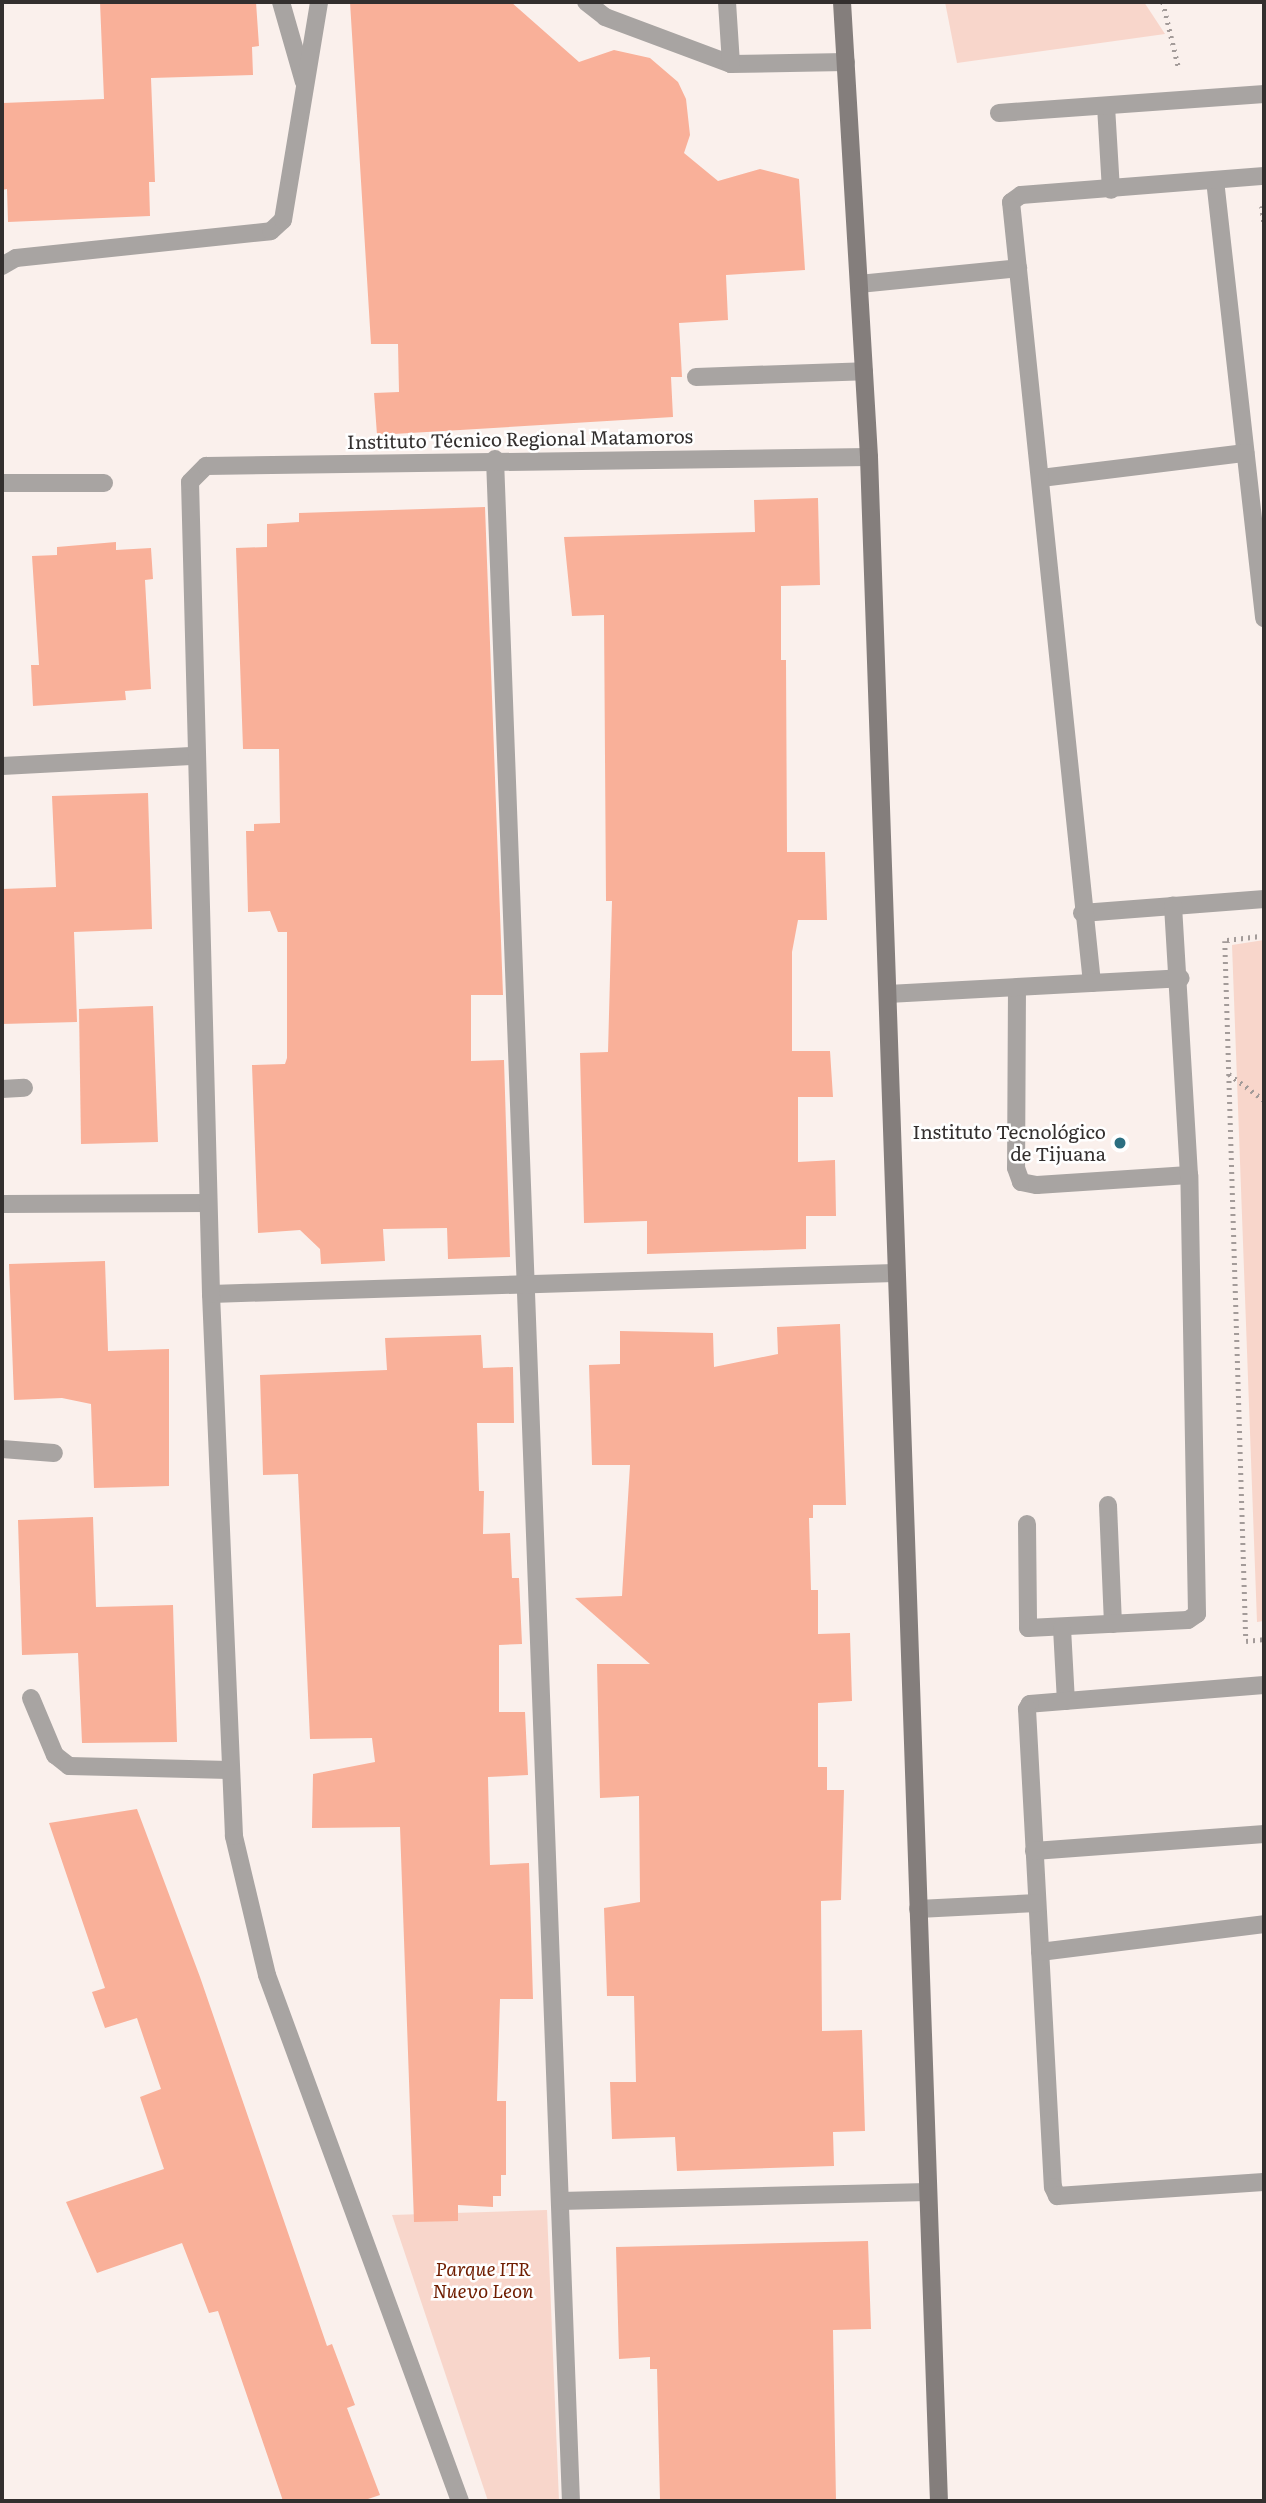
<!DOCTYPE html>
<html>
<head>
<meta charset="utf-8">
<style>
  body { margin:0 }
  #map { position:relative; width:1266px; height:2503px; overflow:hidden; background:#faf0ec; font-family:Literata,serif }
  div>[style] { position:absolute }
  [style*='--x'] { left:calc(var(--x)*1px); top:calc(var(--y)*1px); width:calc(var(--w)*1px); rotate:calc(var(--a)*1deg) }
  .green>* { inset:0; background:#f8d6cb }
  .building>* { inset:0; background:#f9b099 }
  .path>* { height:4.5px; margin-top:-2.25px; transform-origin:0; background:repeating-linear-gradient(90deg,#a39b99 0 2px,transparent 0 7px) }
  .lane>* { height:18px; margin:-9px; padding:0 9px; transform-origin:9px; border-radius:9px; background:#a8a4a2 }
  .street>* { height:18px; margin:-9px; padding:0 9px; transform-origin:9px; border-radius:9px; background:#a8a4a2 }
  .secondary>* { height:18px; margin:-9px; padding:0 9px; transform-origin:9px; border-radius:9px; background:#847e7c }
  .dots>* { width:19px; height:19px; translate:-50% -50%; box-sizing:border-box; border:4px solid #fff; border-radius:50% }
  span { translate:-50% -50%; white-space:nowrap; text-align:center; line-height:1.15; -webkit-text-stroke:5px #fff; paint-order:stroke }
  .street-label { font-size:19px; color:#332f2e }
  .poi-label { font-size:19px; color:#332f2e }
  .right { translate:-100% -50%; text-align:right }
  .park-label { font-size:19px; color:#6f1d00; font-style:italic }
  .frame { position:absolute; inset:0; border:4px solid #332f2e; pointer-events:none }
</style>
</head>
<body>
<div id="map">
  <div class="green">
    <i style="clip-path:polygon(945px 2px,1144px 2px,1165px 34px,957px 63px)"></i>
    <i style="clip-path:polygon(1264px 940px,1264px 1621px,1257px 1622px,1232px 945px)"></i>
    <i style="clip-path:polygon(547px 2210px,559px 2501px,488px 2501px,392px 2215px)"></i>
  </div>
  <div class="building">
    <i style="clip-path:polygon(100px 2px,256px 2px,259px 46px,252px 47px,253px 75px,151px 78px,155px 182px,149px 182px,150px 216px,8px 222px,7px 189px,2px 190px,3px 103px,104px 99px)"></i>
    <i style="clip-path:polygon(350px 2px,511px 2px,579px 62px,614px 50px,650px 58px,678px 82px,686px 99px,690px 135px,684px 153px,718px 181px,760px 169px,799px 179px,805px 270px,726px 275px,728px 320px,679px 323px,682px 377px,671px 377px,673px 417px,377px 435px,374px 393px,399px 392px,398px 344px,371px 344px)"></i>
    <i style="clip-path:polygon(818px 498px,820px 585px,781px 586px,781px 660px,786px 660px,787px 852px,825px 852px,827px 920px,798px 920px,792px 952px,792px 1051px,830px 1051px,833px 1097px,798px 1097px,798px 1162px,835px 1160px,836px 1216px,806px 1216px,806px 1249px,647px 1254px,647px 1221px,584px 1223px,580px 1053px,608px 1052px,612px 901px,606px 901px,604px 615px,572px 616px,564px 537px,755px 532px,754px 500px)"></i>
    <i style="clip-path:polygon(485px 507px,503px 995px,471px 995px,471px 1061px,504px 1060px,510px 1257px,448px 1259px,447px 1228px,383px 1229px,385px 1261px,321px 1264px,320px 1249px,300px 1230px,258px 1233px,252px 1065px,285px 1064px,287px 1058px,287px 932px,278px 932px,270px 911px,248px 912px,246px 831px,254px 831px,254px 824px,280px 823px,279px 749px,243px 749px,236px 548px,267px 547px,267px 524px,299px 522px,299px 513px)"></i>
    <i style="clip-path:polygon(116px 542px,116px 550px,151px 548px,153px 579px,145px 580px,151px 689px,125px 691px,126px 700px,33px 706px,31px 665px,39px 665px,32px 556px,57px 555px,57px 547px)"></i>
    <i style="clip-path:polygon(148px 793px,152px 929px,74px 932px,77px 1022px,2px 1024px,2px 889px,56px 887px,52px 796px)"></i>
    <i style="clip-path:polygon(153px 1006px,158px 1142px,81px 1144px,79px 1009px)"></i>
    <i style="clip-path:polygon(105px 1261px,108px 1351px,169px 1349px,169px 1486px,94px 1488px,91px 1404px,62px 1398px,14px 1400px,9px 1264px)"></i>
    <i style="clip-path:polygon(840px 1324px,846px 1505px,813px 1505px,813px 1518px,809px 1518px,811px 1590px,818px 1590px,818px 1634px,850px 1633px,852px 1701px,818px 1703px,818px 1767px,827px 1767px,827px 1790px,844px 1790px,841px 1900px,821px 1901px,822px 2031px,862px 2030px,865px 2131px,833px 2132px,834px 2166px,677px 2171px,675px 2137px,612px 2139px,610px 2082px,636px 2082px,634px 1996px,607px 1996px,604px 1908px,640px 1902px,639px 1796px,600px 1798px,597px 1664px,650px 1664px,575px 1598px,622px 1596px,630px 1465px,592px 1465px,589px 1365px,620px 1364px,620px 1331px,713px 1333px,714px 1367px,778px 1354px,777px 1327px)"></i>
    <i style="clip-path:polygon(481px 1335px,483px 1368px,513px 1367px,514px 1423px,477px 1423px,479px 1491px,484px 1491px,483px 1534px,510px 1533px,512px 1578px,519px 1578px,522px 1644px,499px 1645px,499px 1712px,525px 1712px,528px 1775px,488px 1777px,490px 1865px,529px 1863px,533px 1999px,500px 1999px,497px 2101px,506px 2101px,506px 2175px,501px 2175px,501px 2196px,493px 2196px,493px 2207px,458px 2205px,458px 2221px,414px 2222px,400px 1827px,312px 1828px,313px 1774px,375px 1762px,372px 1738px,310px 1739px,298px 1474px,263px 1475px,260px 1375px,387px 1370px,385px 1338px)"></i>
    <i style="clip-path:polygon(93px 1517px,96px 1607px,173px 1605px,177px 1742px,82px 1743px,78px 1653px,22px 1655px,18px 1520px)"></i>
    <i style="clip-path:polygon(137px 1809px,200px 1977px,327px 2346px,332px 2344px,355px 2405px,347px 2408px,380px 2495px,362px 2501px,283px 2501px,218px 2311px,209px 2313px,182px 2243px,97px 2273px,66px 2202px,164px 2169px,140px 2097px,161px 2089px,137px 2018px,105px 2028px,92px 1992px,105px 1988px,49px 1823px)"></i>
    <i style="clip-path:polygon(868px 2241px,871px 2329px,833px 2330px,836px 2501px,660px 2501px,657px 2369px,650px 2369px,650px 2357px,619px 2359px,616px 2247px)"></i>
  </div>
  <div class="path">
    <i style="--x:1163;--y:2;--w:69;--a:76.6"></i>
    <i style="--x:1262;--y:206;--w:17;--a:83"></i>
    <i style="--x:1264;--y:936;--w:39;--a:173"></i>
    <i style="--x:1225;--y:941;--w:700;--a:88.28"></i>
    <i style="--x:1246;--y:1641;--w:18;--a:-6"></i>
    <i style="--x:1229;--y:1074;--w:44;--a:36.6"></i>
  </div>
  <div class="lane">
    <i style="--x:281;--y:2;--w:83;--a:74"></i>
    <i style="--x:586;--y:2;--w:24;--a:38"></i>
    <i style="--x:605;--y:17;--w:134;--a:20.5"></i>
    <i style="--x:731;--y:64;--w:115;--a:-1"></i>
    <i style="--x:727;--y:2;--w:62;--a:86.3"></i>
    <i style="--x:1106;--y:106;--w:84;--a:86.6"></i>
    <i style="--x:999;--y:113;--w:266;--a:-4.1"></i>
    <i style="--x:1215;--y:180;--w:441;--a:83.6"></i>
    <i style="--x:2;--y:266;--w:16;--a:-30"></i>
    <i style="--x:16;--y:258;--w:256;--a:-6"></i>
    <i style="--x:271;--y:231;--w:16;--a:-43"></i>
    <i style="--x:283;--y:220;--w:221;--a:-80.6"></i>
    <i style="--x:859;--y:284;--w:160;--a:-5.7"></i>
    <i style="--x:696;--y:377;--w:168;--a:-2"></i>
    <i style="--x:1041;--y:478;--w:206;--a:-7"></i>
    <i style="--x:2;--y:483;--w:102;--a:0"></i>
    <i style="--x:1082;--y:913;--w:183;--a:-4.4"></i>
    <i style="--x:1092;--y:983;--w:785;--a:-95.92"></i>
    <i style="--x:1011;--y:202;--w:12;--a:-35"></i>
    <i style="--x:1021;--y:195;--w:244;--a:-4.5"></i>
    <i style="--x:1017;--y:987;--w:181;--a:90.3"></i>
    <i style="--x:1016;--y:1168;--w:15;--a:70"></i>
    <i style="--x:1021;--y:1182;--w:16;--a:11"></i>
    <i style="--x:1037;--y:1185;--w:152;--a:-3.8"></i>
    <i style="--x:888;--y:994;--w:293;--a:-3.1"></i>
    <i style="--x:1108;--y:1505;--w:119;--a:87.6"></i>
    <i style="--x:1027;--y:1524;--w:104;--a:89.4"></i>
    <i style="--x:1028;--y:1628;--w:160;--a:-2.9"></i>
    <i style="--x:1188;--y:1620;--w:11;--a:-34"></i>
    <i style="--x:1197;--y:1614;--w:439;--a:-91"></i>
    <i style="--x:1189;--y:1175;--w:270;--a:-93.4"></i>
    <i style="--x:1062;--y:1628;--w:73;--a:86.9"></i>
    <i style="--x:1264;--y:1685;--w:235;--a:175.4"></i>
    <i style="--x:1030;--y:1704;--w:6;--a:121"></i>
    <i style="--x:1027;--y:1709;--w:479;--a:86.9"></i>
    <i style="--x:1053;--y:2187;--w:10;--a:66"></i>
    <i style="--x:1057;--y:2196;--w:207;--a:-3.9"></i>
    <i style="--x:31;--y:1698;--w:62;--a:67.2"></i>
    <i style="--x:55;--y:1755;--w:18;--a:38"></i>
    <i style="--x:69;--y:1766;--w:160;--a:1.4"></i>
    <i style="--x:1034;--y:1851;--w:231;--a:-4.2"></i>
    <i style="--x:918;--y:1909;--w:119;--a:-2.9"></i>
    <i style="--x:1040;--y:1952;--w:226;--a:-7.1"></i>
  </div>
  <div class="street">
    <i style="--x:495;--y:459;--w:2043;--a:87.87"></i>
    <i style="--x:2;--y:766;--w:194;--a:-3"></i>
    <i style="--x:2;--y:1089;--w:22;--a:-3"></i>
    <i style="--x:2;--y:1204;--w:206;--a:-0.3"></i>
    <i style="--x:211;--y:1294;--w:684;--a:-1.76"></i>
    <i style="--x:2;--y:1449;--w:52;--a:4.4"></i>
    <i style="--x:560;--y:2201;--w:368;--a:-1.4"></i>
    <i style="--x:460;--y:2501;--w:560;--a:-110.15"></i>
    <i style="--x:267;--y:1975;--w:143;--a:-103.4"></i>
    <i style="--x:234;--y:1836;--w:542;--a:-92.43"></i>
    <i style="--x:211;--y:1294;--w:812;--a:-91.48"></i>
    <i style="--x:190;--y:482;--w:23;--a:-45"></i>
    <i style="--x:206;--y:466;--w:663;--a:-0.78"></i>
  </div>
  <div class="secondary">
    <i style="--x:842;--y:2;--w:456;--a:86.6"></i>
    <i style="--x:869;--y:457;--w:2045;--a:88.04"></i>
  </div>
  <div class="dots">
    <i style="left:1120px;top:1143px;background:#2b6e80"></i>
  </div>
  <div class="street-label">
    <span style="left:520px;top:439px;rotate:-1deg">Instituto Técnico Regional Matamoros</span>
  </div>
  <div class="poi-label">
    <span class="right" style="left:1106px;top:1143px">Instituto Tecnológico<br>de Tijuana</span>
  </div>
  <div class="park-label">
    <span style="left:483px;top:2280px">Parque ITR<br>Nuevo Leon</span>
  </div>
  <div class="frame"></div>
</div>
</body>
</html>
